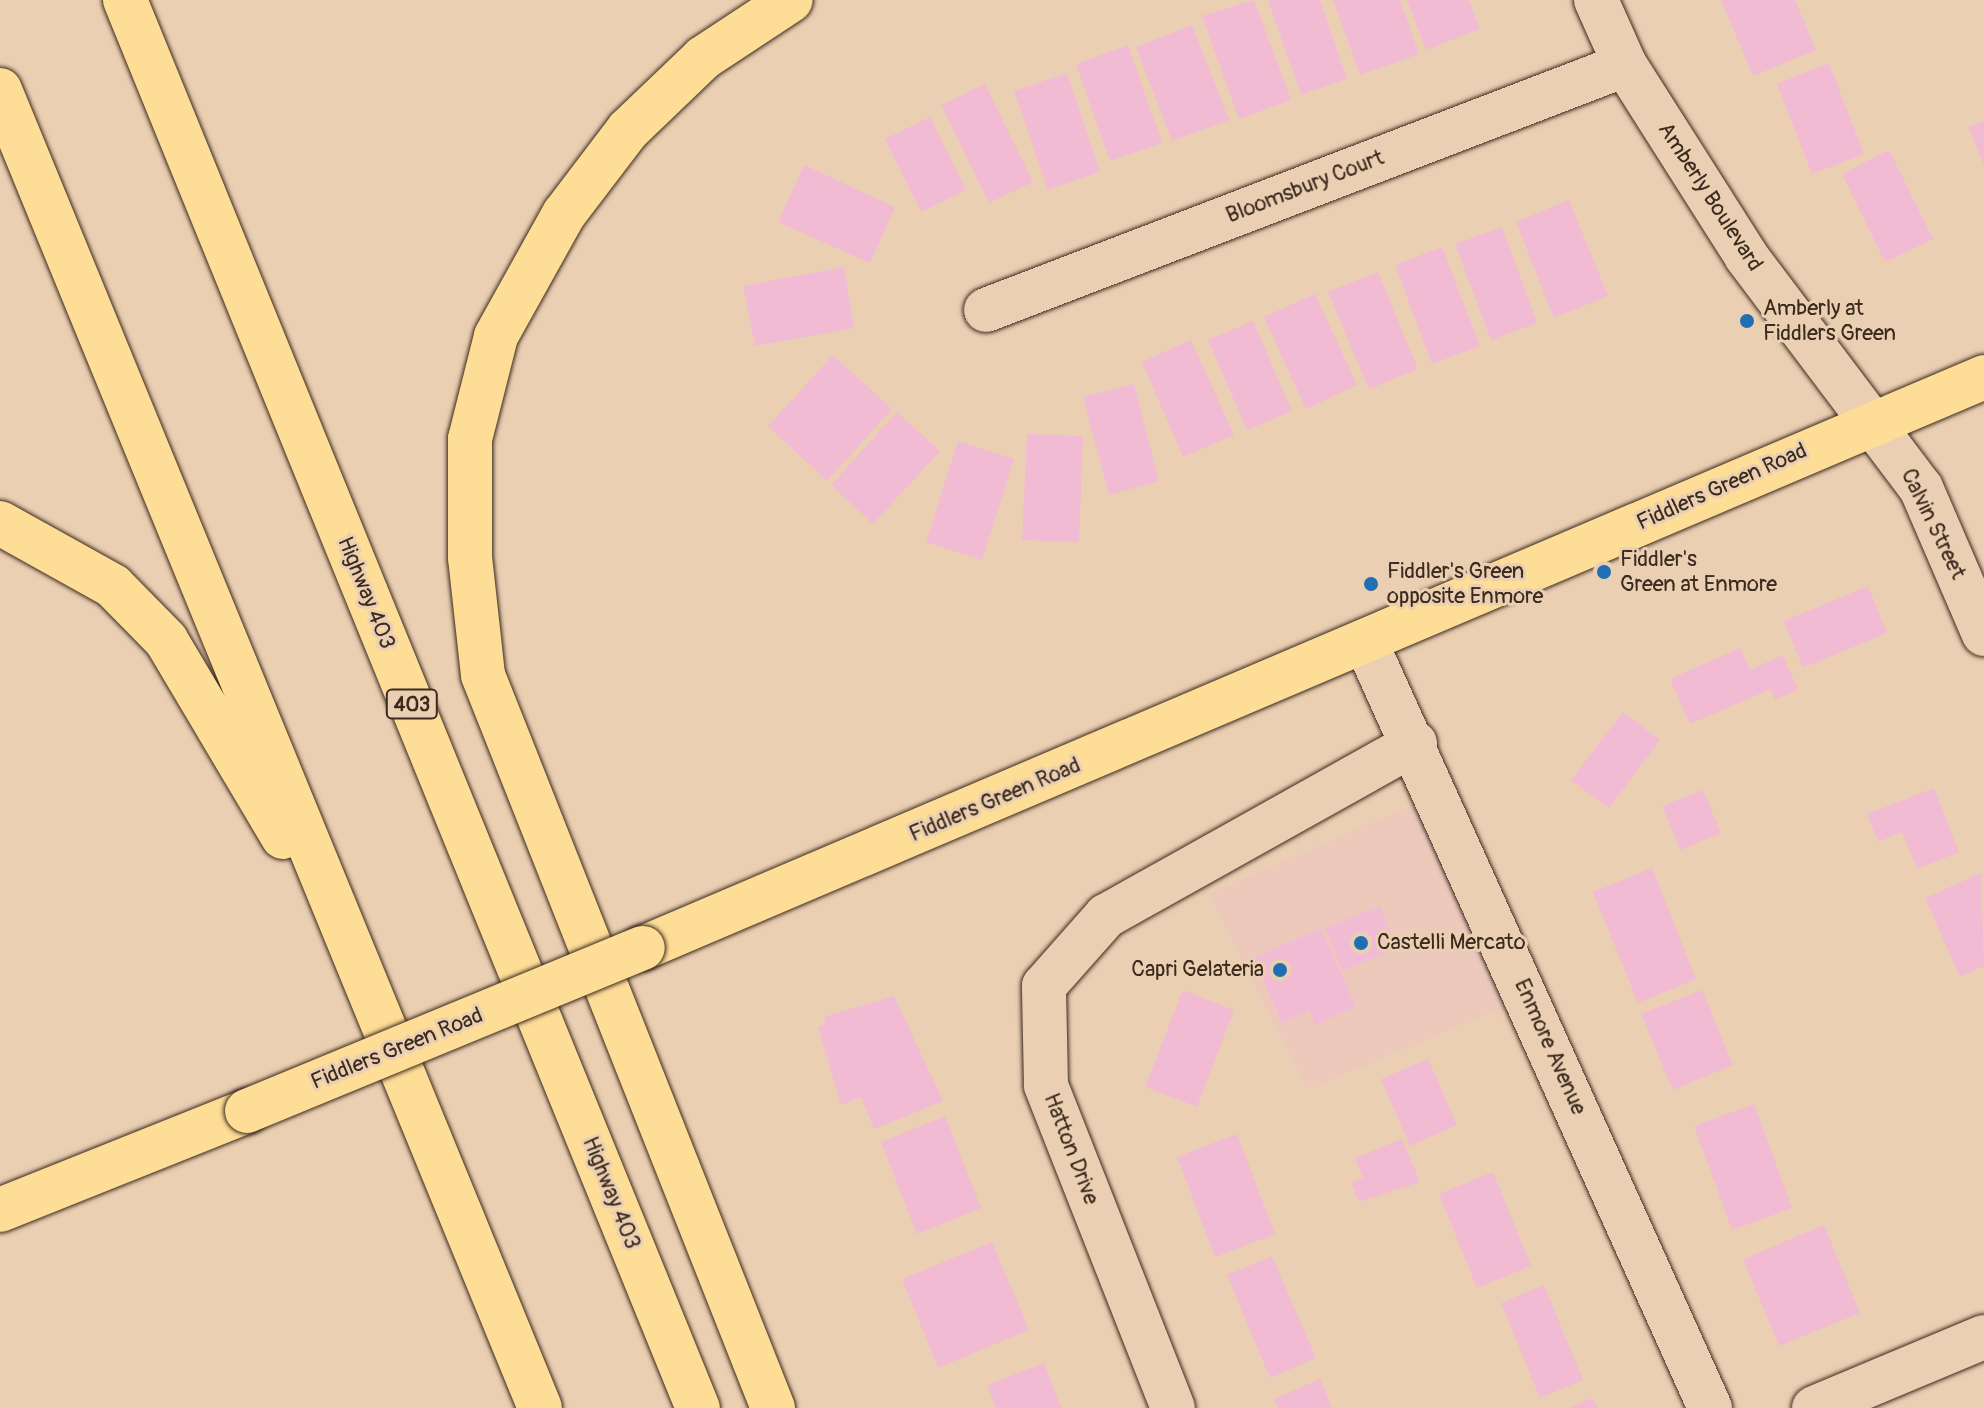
<!DOCTYPE html>
<html>
<head>
<meta charset="utf-8">
<style>
  body { margin:0 }
  #map { position:relative; width:1984px; height:1408px; overflow:hidden; background:#ebcfb2; font-family:Pangolin,sans-serif }
  div>[style] { position:absolute }
  [style*='--x'] { left:calc(var(--x)*1px); top:calc(var(--y)*1px); width:calc(var(--w)*1px); rotate:calc(var(--a)*1deg) }
  .built>* { inset:0; background:#edc9bc }
  .building>* { inset:0; background:#f1bbd3 }
  .roads { filter:drop-shadow(0 0 2px #3b2a1e) drop-shadow(0 0 2px #3b2a1e) }
  .minor>* { height:44px; margin:-22px; padding:0 22px; transform-origin:22px; border-radius:22px; background:#ebcfb2 }
  .major>* { height:44px; margin:-22px; padding:0 22px; transform-origin:22px; border-radius:22px; background:#fedd96 }
  .highway>* { height:44px; margin:-22px; padding:0 22px; transform-origin:22px; border-radius:22px; background:#fedd96 }
  .bridges { filter:drop-shadow(0 0 2px #3b2a1e) drop-shadow(0 0 2px #3b2a1e) }
  .major-bridge>* { height:44px; margin:-22px; padding:0 22px; transform-origin:22px; border-radius:22px; background:#fedd96 }
  .dots>* { width:22px; height:22px; translate:-50% -50%; box-sizing:border-box; border:4px solid #ebcfb2; border-radius:50% }
  span { translate:-50% -50%; white-space:nowrap; text-align:center; line-height:1.15; -webkit-text-stroke:6px #ebcfb2; paint-order:stroke }
  .shield-label span { padding:2px 6px; background:#ebcfb2; border:2px solid; border-radius:6px; -webkit-text-stroke-width:0 }
  .shield-label { font-size:20px; color:#3b2a1e; font-weight:700 }
  .street-label { font-size:22px; color:#3b2a1e }
  .poi-label { font-size:22px; color:#3b2a1e }
  .left { translate:0 -50%; text-align:left }
  .right { translate:-100% -50%; text-align:right }
</style>
</head>
<body>
<div id="map">
  <div class="built">
    <i style="clip-path:polygon(1421px 801px,1507px 1006px,1307px 1090px,1208px 894px)"></i>
  </div>
  <div class="building">
    <i style="clip-path:polygon(1254px 0,1291px 100px,1239px 119px,1202px 16px)"></i>
    <i style="clip-path:polygon(1268px 0,1320px 0,1347px 79px,1301px 95px)"></i>
    <i style="clip-path:polygon(1333px 0,1400px 0,1419px 54px,1360px 75px)"></i>
    <i style="clip-path:polygon(1407px 0,1469px 0,1480px 29px,1426px 50px)"></i>
    <i style="clip-path:polygon(1721px 0,1795px 0,1816px 50px,1753px 76px)"></i>
    <i style="clip-path:polygon(1192px 25px,1229px 120px,1172px 141px,1136px 47px)"></i>
    <i style="clip-path:polygon(1128px 45px,1162px 143px,1110px 161px,1076px 64px)"></i>
    <i style="clip-path:polygon(1829px 63px,1864px 154px,1812px 174px,1777px 84px)"></i>
    <i style="clip-path:polygon(1067px 73px,1100px 172px,1048px 190px,1014px 91px)"></i>
    <i style="clip-path:polygon(985px 84px,1033px 182px,989px 203px,941px 105px)"></i>
    <i style="clip-path:polygon(930px 117px,966px 190px,921px 212px,885px 139px)"></i>
    <i style="clip-path:polygon(1984px 121px,1984px 165px,1968px 127px)"></i>
    <i style="clip-path:polygon(1889px 150px,1933px 239px,1885px 262px,1842px 174px)"></i>
    <i style="clip-path:polygon(804px 165px,895px 207px,870px 263px,778px 222px)"></i>
    <i style="clip-path:polygon(1569px 200px,1608px 296px,1554px 318px,1516px 222px)"></i>
    <i style="clip-path:polygon(1502px 227px,1537px 323px,1491px 340px,1455px 244px)"></i>
    <i style="clip-path:polygon(1442px 247px,1480px 346px,1432px 364px,1395px 265px)"></i>
    <i style="clip-path:polygon(844px 267px,854px 328px,755px 346px,743px 286px)"></i>
    <i style="clip-path:polygon(1378px 272px,1418px 369px,1369px 389px,1328px 292px)"></i>
    <i style="clip-path:polygon(1315px 294px,1357px 385px,1306px 409px,1264px 317px)"></i>
    <i style="clip-path:polygon(1253px 321px,1292px 411px,1247px 430px,1208px 340px)"></i>
    <i style="clip-path:polygon(1191px 340px,1234px 435px,1183px 457px,1142px 362px)"></i>
    <i style="clip-path:polygon(833px 355px,892px 409px,827px 481px,768px 426px)"></i>
    <i style="clip-path:polygon(1134px 384px,1159px 481px,1109px 495px,1083px 397px)"></i>
    <i style="clip-path:polygon(897px 412px,940px 451px,873px 524px,831px 485px)"></i>
    <i style="clip-path:polygon(1027px 434px,1083px 436px,1079px 542px,1022px 540px)"></i>
    <i style="clip-path:polygon(958px 441px,1014px 459px,982px 560px,926px 542px)"></i>
    <i style="clip-path:polygon(1868px 586px,1887px 633px,1803px 668px,1784px 621px)"></i>
    <i style="clip-path:polygon(1740px 648px,1750px 670px,1783px 655px,1798px 690px,1775px 700px,1771px 689px,1690px 724px,1670px 679px)"></i>
    <i style="clip-path:polygon(1623px 712px,1660px 740px,1609px 808px,1571px 780px)"></i>
    <i style="clip-path:polygon(1934px 788px,1959px 852px,1917px 869px,1902px 832px,1878px 842px,1867px 814px)"></i>
    <i style="clip-path:polygon(1703px 790px,1721px 833px,1680px 850px,1662px 806px)"></i>
    <i style="clip-path:polygon(1652px 868px,1696px 979px,1638px 1003px,1593px 892px)"></i>
    <i style="clip-path:polygon(1981px 873px,1984px 966px,1960px 977px,1925px 898px)"></i>
    <i style="clip-path:polygon(1380px 906px,1397px 949px,1342px 971px,1325px 928px)"></i>
    <i style="clip-path:polygon(1321px 928px,1356px 1007px,1315px 1025px,1309px 1011px,1282px 1023px,1254px 958px)"></i>
    <i style="clip-path:polygon(1183px 990px,1234px 1010px,1197px 1107px,1145px 1087px)"></i>
    <i style="clip-path:polygon(1702px 990px,1733px 1065px,1673px 1090px,1641px 1014px)"></i>
    <i style="clip-path:polygon(894px 996px,943px 1101px,874px 1129px,861px 1097px,841px 1105px,818px 1027px,826px 1024px,823px 1017px)"></i>
    <i style="clip-path:polygon(1428px 1059px,1457px 1125px,1410px 1146px,1381px 1079px)"></i>
    <i style="clip-path:polygon(1754px 1104px,1792px 1208px,1732px 1230px,1694px 1126px)"></i>
    <i style="clip-path:polygon(945px 1116px,981px 1208px,917px 1234px,881px 1142px)"></i>
    <i style="clip-path:polygon(1237px 1134px,1275px 1234px,1215px 1257px,1177px 1157px)"></i>
    <i style="clip-path:polygon(1402px 1139px,1420px 1182px,1359px 1202px,1351px 1183px,1363px 1178px,1355px 1158px)"></i>
    <i style="clip-path:polygon(1493px 1172px,1531px 1266px,1477px 1288px,1439px 1194px)"></i>
    <i style="clip-path:polygon(1824px 1225px,1860px 1313px,1779px 1346px,1743px 1259px)"></i>
    <i style="clip-path:polygon(992px 1242px,1029px 1330px,938px 1368px,902px 1279px)"></i>
    <i style="clip-path:polygon(1272px 1256px,1316px 1358px,1270px 1378px,1227px 1275px)"></i>
    <i style="clip-path:polygon(1544px 1285px,1583px 1380px,1540px 1398px,1501px 1303px)"></i>
    <i style="clip-path:polygon(1044px 1363px,1061px 1408px,996px 1408px,987px 1385px)"></i>
    <i style="clip-path:polygon(1320px 1379px,1332px 1408px,1278px 1408px,1274px 1399px)"></i>
    <i style="clip-path:polygon(1593px 1398px,1597px 1408px,1568px 1408px)"></i>
  </div>
  <div class="roads">
    <div class="minor">
      <i style="--x:1596;--y:0;--w:71;--a:66"></i>
      <i style="--x:1625;--y:65;--w:226;--a:57.6"></i>
      <i style="--x:1746;--y:256;--w:291;--a:53"></i>
      <i style="--x:1921;--y:488;--w:159;--a:66.7"></i>
      <i style="--x:986;--y:310;--w:684;--a:-20.98"></i>
      <i style="--x:1367;--y:645;--w:837;--a:65.79"></i>
      <i style="--x:1173;--y:1408;--w:347;--a:-111.5"></i>
      <i style="--x:1046;--y:1085;--w:99;--a:-91.2"></i>
      <i style="--x:1044;--y:986;--w:94;--a:-48.5"></i>
      <i style="--x:1106;--y:916;--w:354;--a:-29.2"></i>
      <i style="--x:1814;--y:1408;--w:184;--a:-22.7"></i>
    </div>
    <div class="major">
      <i style="--x:643;--y:948;--w:1458;--a:-23.06"></i>
      <i style="--x:0;--y:1210;--w:266;--a:-21.8"></i>
    </div>
    <div class="highway">
      <i style="--x:125;--y:0;--w:1520;--a:67.86"></i>
      <i style="--x:0;--y:90;--w:1424;--a:67.72"></i>
      <i style="--x:0;--y:523;--w:129;--a:29.1"></i>
      <i style="--x:113;--y:586;--w:76;--a:45.5"></i>
      <i style="--x:166;--y:640;--w:229;--a:59.3"></i>
      <i style="--x:773;--y:1408;--w:788;--a:-111.59"></i>
      <i style="--x:483;--y:675;--w:118;--a:-96.3"></i>
      <i style="--x:470;--y:558;--w:119;--a:-90"></i>
      <i style="--x:470;--y:439;--w:106;--a:-75.8"></i>
      <i style="--x:496;--y:336;--w:140;--a:-60.9"></i>
      <i style="--x:564;--y:214;--w:106;--a:-52.7"></i>
      <i style="--x:628;--y:130;--w:104;--a:-43.8"></i>
      <i style="--x:703;--y:58;--w:105;--a:-33.4"></i>
    </div>
  </div>
  <div class="bridges">
    <div class="major-bridge">
      <i style="--x:247;--y:1111;--w:428;--a:-22.4"></i>
    </div>
  </div>
  <div class="dots">
    <i style="left:1747px;top:321px;background:#1f6fb2"></i>
    <i style="left:1604px;top:572px;background:#1f6fb2"></i>
    <i style="left:1371px;top:584px;background:#1f6fb2"></i>
    <i style="left:1361px;top:943px;background:#1f6fb2"></i>
    <i style="left:1280px;top:970px;background:#1f6fb2"></i>
  </div>
  <div class="shield-label">
    <span style="left:412px;top:704px">403</span>
  </div>
  <div class="street-label">
    <span style="left:1305px;top:187px;rotate:-21deg">Bloomsbury Court</span>
    <span style="left:1710px;top:197px;rotate:57deg">Amberly Boulevard</span>
    <span style="left:1722px;top:487px;rotate:-24deg">Fiddlers Green Road</span>
    <span style="left:1933px;top:524px;rotate:64deg">Calvin Street</span>
    <span style="left:366px;top:593px;rotate:68deg">Highway 403</span>
    <span style="left:995px;top:800px;rotate:-23deg">Fiddlers Green Road</span>
    <span style="left:1550px;top:1047px;rotate:66deg">Enmore Avenue</span>
    <span style="left:397px;top:1049px;rotate:-22deg">Fiddlers Green Road</span>
    <span style="left:1071px;top:1149px;rotate:69deg">Hatton Drive</span>
    <span style="left:611px;top:1193px;rotate:68deg">Highway 403</span>
  </div>
  <div class="poi-label">
    <span class="left" style="left:1763px;top:321px">Amberly at<br>Fiddlers Green</span>
    <span class="left" style="left:1620px;top:572px">Fiddler's<br>Green at Enmore</span>
    <span class="left" style="left:1387px;top:584px">Fiddler's Green<br>opposite Enmore</span>
    <span class="left" style="left:1377px;top:943px">Castelli Mercato</span>
    <span class="right" style="left:1264px;top:970px">Capri Gelateria</span>
  </div>
</div>
</body>
</html>
